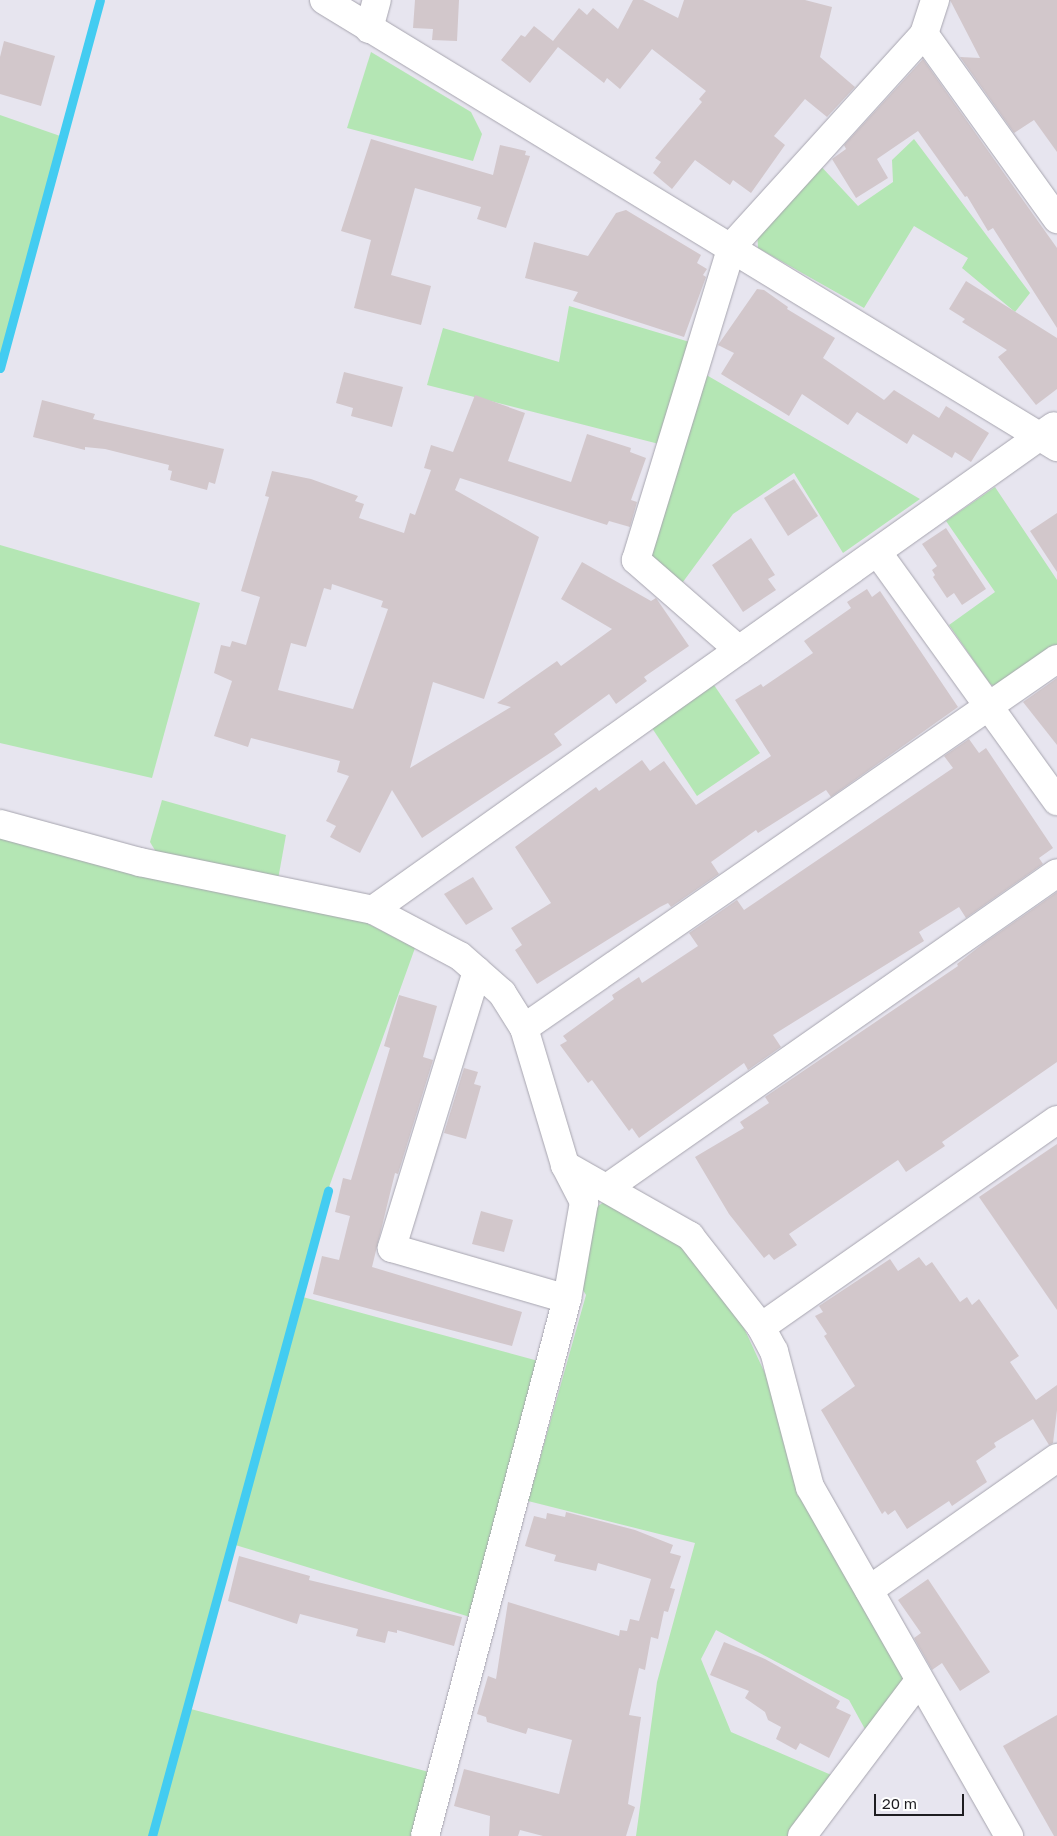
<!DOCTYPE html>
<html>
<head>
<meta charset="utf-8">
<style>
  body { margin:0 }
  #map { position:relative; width:1057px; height:1836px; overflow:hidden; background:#e7e5ef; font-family:"Golos Text",sans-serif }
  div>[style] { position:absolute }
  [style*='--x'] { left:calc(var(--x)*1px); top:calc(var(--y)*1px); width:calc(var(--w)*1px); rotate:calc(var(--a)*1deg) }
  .green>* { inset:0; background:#b4e6b4 }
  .stream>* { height:9px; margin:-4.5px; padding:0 4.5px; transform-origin:4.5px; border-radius:4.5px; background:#43ccf1 }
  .building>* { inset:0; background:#d2c7cb }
  .roads { filter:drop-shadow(0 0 1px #a7a5af) drop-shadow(0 0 1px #a7a5af) }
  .minor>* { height:28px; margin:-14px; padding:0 14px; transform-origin:14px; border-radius:14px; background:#fff }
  span { translate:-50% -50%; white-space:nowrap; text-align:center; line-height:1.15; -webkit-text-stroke:4px #fff; paint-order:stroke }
  .scale { position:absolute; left:874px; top:1794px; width:90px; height:22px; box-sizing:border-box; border:2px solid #1e1d21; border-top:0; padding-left:6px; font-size:15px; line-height:18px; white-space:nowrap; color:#1e1d21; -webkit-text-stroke:4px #fff; paint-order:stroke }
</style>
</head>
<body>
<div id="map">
  <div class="green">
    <i style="clip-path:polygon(371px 52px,471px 112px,482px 134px,473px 161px,347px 128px)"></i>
    <i style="clip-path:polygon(0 115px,63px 137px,0 368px)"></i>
    <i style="clip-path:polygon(914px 139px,1030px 293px,1015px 312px,962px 268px,968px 258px,914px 226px,864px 308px,758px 248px,757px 229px,817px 162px,858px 206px,893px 182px,892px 160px)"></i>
    <i style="clip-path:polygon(569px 306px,693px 343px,663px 445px,427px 385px,443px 328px,559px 362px)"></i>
    <i style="clip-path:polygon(703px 373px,920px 499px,843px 553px,794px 473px,733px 514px,677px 590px,650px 566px,648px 549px)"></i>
    <i style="clip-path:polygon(995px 487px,1057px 580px,1057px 651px,1000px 688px,990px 684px,949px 625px,995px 592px,946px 521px)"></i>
    <i style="clip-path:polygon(0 545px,200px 603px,152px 778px,0 743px)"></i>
    <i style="clip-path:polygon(714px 685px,760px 753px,697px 796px,652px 728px)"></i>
    <i style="clip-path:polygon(162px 800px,286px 835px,277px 885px,162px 862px,150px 842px)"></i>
    <i style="clip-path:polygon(0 834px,357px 918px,415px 948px,328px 1190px,299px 1296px,542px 1362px,470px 1617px,232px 1544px,187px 1708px,429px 1772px,412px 1836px,0 1836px)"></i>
    <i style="clip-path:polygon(608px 1199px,683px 1244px,738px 1315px,908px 1682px,866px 1731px,849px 1700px,716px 1630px,701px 1659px,731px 1732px,836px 1777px,796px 1836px,636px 1836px,657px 1682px,695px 1543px,528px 1501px,586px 1295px,578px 1282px,591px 1211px)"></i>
  </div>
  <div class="stream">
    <i style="--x:0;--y:368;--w:381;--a:-74.8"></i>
    <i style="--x:152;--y:1836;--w:669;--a:-74.74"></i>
  </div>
  <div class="building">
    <i style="clip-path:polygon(415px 0,459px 0,457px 41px,432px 40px,433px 29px,413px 28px)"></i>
    <i style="clip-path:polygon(633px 0,643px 0,678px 18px,684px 0,805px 0,832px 7px,820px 57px,855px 87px,827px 117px,805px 99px,774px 136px,785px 145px,751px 193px,733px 180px,730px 185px,695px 160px,672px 189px,653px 173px,661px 162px,655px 158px,702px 102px,699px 99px,706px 91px,652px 49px,620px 89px,607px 78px,604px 83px,558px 47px,530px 83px,501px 60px,521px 35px,525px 37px,534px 26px,553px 41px,579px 8px,587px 15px,593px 8px,618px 29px)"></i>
    <i style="clip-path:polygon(950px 0,1057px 0,1057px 152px,1034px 120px,1014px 133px,960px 57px,980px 58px)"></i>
    <i style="clip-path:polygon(4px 41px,55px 56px,41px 106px,0 94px,0 57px)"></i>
    <i style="clip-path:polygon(923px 59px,1057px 248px,1057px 328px,993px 228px,988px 231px,967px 196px,965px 197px,918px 131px,877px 159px,888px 178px,856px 198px,832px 159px,846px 149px,844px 145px)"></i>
    <i style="clip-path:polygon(371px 139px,493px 175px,500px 145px,526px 151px,525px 155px,530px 156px,506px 228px,477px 219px,481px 207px,415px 188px,391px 275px,431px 286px,421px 325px,354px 308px,371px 240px,341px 231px)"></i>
    <i style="clip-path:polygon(626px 210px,701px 255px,697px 263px,707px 269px,703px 275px,706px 277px,684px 337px,573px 301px,578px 292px,525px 278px,534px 242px,588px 256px,616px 213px)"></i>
    <i style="clip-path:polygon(966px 281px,1057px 338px,1057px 389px,1036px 405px,998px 357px,1007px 350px,962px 322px,965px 319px,949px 309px)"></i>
    <i style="clip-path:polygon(757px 289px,764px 290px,788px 307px,787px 309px,835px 338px,823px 358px,884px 400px,894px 390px,939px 418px,946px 406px,989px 433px,971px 462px,955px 452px,952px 458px,913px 434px,907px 444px,857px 412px,848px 425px,802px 394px,789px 416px,721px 374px,734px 353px,718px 345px)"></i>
    <i style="clip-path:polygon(344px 372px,403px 387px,392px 427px,351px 416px,353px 408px,336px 403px)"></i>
    <i style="clip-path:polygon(evenodd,475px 395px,525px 413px,508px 461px,571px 482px,587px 434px,631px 448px,630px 452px,646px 458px,631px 500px,637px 502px,630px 527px,609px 521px,607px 525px,460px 478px,455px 490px,539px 537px,484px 699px,433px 682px,410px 768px,511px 707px,497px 703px,557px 661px,561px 666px,612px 629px,561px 599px,582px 562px,651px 601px,656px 598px,689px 646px,644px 677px,647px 681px,616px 704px,609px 694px,554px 734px,562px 745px,422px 838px,392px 790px,360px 853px,330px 837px,336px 826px,326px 821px,349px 776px,337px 772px,340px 761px,251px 738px,248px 747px,214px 736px,232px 681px,214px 673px,221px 645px,230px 647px,232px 641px,246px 645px,260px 597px,241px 591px,269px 497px,265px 496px,272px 471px,311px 479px,358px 496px,355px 501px,364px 504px,359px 518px,404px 533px,410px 513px,415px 515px,431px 470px,424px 468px,431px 445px,453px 452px,475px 395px,332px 584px,383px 601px,381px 607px,388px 609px,353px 709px,278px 690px,291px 643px,306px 647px,324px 588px,331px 590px,332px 584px)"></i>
    <i style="clip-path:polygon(42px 400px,95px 414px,93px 419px,224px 449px,215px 484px,209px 482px,207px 490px,170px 480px,172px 471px,168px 470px,169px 465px,105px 449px,85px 447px,85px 450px,33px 437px)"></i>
    <i style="clip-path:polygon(794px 479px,818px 516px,788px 536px,764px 498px)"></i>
    <i style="clip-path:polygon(1057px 513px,1057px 572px,1030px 531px)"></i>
    <i style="clip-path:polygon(946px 528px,986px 589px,962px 605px,954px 593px,947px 598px,933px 577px,935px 575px,932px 570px,937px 566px,922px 544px)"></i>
    <i style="clip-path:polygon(751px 538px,775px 575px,768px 579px,776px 590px,743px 612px,712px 565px)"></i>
    <i style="clip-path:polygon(867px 589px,872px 597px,880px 591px,958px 707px,831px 797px,826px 790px,758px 833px,756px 830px,711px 862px,719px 874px,671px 907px,668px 903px,660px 907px,537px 984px,515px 950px,522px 945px,511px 928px,551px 903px,515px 847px,596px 787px,599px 791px,642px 760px,650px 771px,664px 761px,696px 805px,771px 756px,735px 700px,761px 684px,763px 687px,813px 653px,804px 641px,851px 608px,847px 602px)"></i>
    <i style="clip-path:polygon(1057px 678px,1057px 745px,1023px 702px)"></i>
    <i style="clip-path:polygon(969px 739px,979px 753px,986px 748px,1053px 848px,1039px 858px,1043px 864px,966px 918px,959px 907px,919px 932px,924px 941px,773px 1035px,781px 1047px,748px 1070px,744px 1063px,639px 1138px,632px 1128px,629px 1131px,592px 1080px,588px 1083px,560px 1045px,567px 1041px,563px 1036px,614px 999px,612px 995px,639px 977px,642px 983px,698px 946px,689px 933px,737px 900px,744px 910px,953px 768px,944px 756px)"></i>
    <i style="clip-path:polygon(473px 877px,493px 909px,466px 925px,444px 894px)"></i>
    <i style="clip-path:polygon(1057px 892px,1057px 1062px,942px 1142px,945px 1146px,906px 1172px,898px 1160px,789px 1234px,797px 1245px,774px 1260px,769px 1254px,764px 1258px,729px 1214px,695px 1157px,744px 1128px,740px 1122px,769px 1103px,765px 1097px,958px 966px,957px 964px,984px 943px)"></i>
    <i style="clip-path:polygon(399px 995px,437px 1006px,423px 1057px,433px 1060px,398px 1174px,395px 1173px,372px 1267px,522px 1312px,512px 1346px,313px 1294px,322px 1256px,339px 1260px,350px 1216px,335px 1212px,343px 1178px,351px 1180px,390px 1048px,384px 1046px)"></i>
    <i style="clip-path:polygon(464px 1068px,478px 1072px,474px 1084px,481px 1086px,466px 1139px,444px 1133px)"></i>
    <i style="clip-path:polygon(1057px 1144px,1057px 1310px,979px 1197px)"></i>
    <i style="clip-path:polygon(481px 1211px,513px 1220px,504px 1252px,472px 1244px)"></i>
    <i style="clip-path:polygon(919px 1257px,926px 1266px,932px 1262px,960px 1302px,967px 1297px,972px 1305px,979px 1299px,1019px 1356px,1010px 1362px,1036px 1400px,1057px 1385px,1057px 1410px,1053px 1443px,1049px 1445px,1033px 1419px,994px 1443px,996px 1447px,976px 1461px,987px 1482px,952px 1506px,949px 1501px,907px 1529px,895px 1510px,888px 1515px,885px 1511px,882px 1514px,821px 1410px,855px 1386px,824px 1336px,827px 1334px,815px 1316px,823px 1312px,819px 1306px,890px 1259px,898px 1271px)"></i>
    <i style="clip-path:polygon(566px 1512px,635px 1530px,673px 1545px,670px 1553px,681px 1556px,670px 1588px,675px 1589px,668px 1612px,664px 1611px,658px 1639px,651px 1637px,645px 1670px,639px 1668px,629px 1715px,641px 1717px,628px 1804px,635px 1807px,626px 1836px,543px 1836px,520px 1830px,518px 1836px,489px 1836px,490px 1816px,454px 1806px,464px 1769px,559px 1794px,572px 1740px,528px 1728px,526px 1734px,487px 1722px,486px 1717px,477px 1714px,488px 1676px,496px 1679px,508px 1602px,619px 1636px,620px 1630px,627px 1631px,630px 1619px,639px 1621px,651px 1579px,598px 1563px,596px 1571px,554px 1561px,556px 1555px,525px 1546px,534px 1516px,546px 1519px,547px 1513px,565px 1517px)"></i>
    <i style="clip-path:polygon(239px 1556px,310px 1576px,309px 1580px,462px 1617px,454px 1646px,397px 1630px,397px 1633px,388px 1631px,385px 1643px,356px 1636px,358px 1629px,300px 1614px,297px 1624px,228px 1601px)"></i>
    <i style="clip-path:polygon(928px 1579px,990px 1672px,960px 1691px,942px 1663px,932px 1670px,914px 1638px,921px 1633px,898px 1600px)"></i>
    <i style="clip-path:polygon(724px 1642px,765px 1659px,840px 1701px,836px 1708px,851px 1715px,829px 1758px,800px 1743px,796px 1750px,776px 1739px,781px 1727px,768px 1720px,765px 1712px,745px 1698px,749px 1691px,710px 1675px)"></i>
    <i style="clip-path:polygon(1057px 1715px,1057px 1836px,1054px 1836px,1003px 1746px)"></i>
  </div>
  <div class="roads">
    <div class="minor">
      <i style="--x:324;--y:0;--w:859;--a:31.38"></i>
      <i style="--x:369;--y:29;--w:30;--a:-75"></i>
      <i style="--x:924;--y:34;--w:228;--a:54.3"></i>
      <i style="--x:878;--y:553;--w:306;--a:54.2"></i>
      <i style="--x:739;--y:650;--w:137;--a:-138.9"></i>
      <i style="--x:636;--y:560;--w:328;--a:-73"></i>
      <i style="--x:732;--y:246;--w:286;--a:-47.8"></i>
      <i style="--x:924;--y:34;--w:36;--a:-72"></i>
      <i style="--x:0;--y:824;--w:145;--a:15.2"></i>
      <i style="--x:140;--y:862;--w:238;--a:11.6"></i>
      <i style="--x:373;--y:910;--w:98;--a:27.9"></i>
      <i style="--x:460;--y:956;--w:56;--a:41.4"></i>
      <i style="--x:502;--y:993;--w:41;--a:57.8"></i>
      <i style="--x:524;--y:1028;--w:143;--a:73.3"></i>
      <i style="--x:565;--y:1165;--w:42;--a:62.8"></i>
      <i style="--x:584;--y:1202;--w:98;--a:99.9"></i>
      <i style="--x:567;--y:1299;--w:555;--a:104.81"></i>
      <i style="--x:373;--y:910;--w:835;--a:-35.4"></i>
      <i style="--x:477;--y:971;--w:290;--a:107.1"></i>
      <i style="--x:392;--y:1248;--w:182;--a:16.2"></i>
      <i style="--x:524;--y:1028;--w:648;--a:-34.7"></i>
      <i style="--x:565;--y:1165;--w:144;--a:29.6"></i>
      <i style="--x:690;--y:1236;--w:115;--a:52"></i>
      <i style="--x:761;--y:1327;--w:27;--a:62"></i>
      <i style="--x:774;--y:1351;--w:141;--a:75.2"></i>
      <i style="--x:810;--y:1487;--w:402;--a:60.3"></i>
      <i style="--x:607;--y:1188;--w:549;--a:-34.99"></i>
      <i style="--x:761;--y:1327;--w:361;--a:-35"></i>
      <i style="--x:869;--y:1590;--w:230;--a:-35.1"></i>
      <i style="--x:802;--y:1836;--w:194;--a:-53"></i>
    </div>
  </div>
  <div class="scale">20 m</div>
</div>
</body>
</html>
